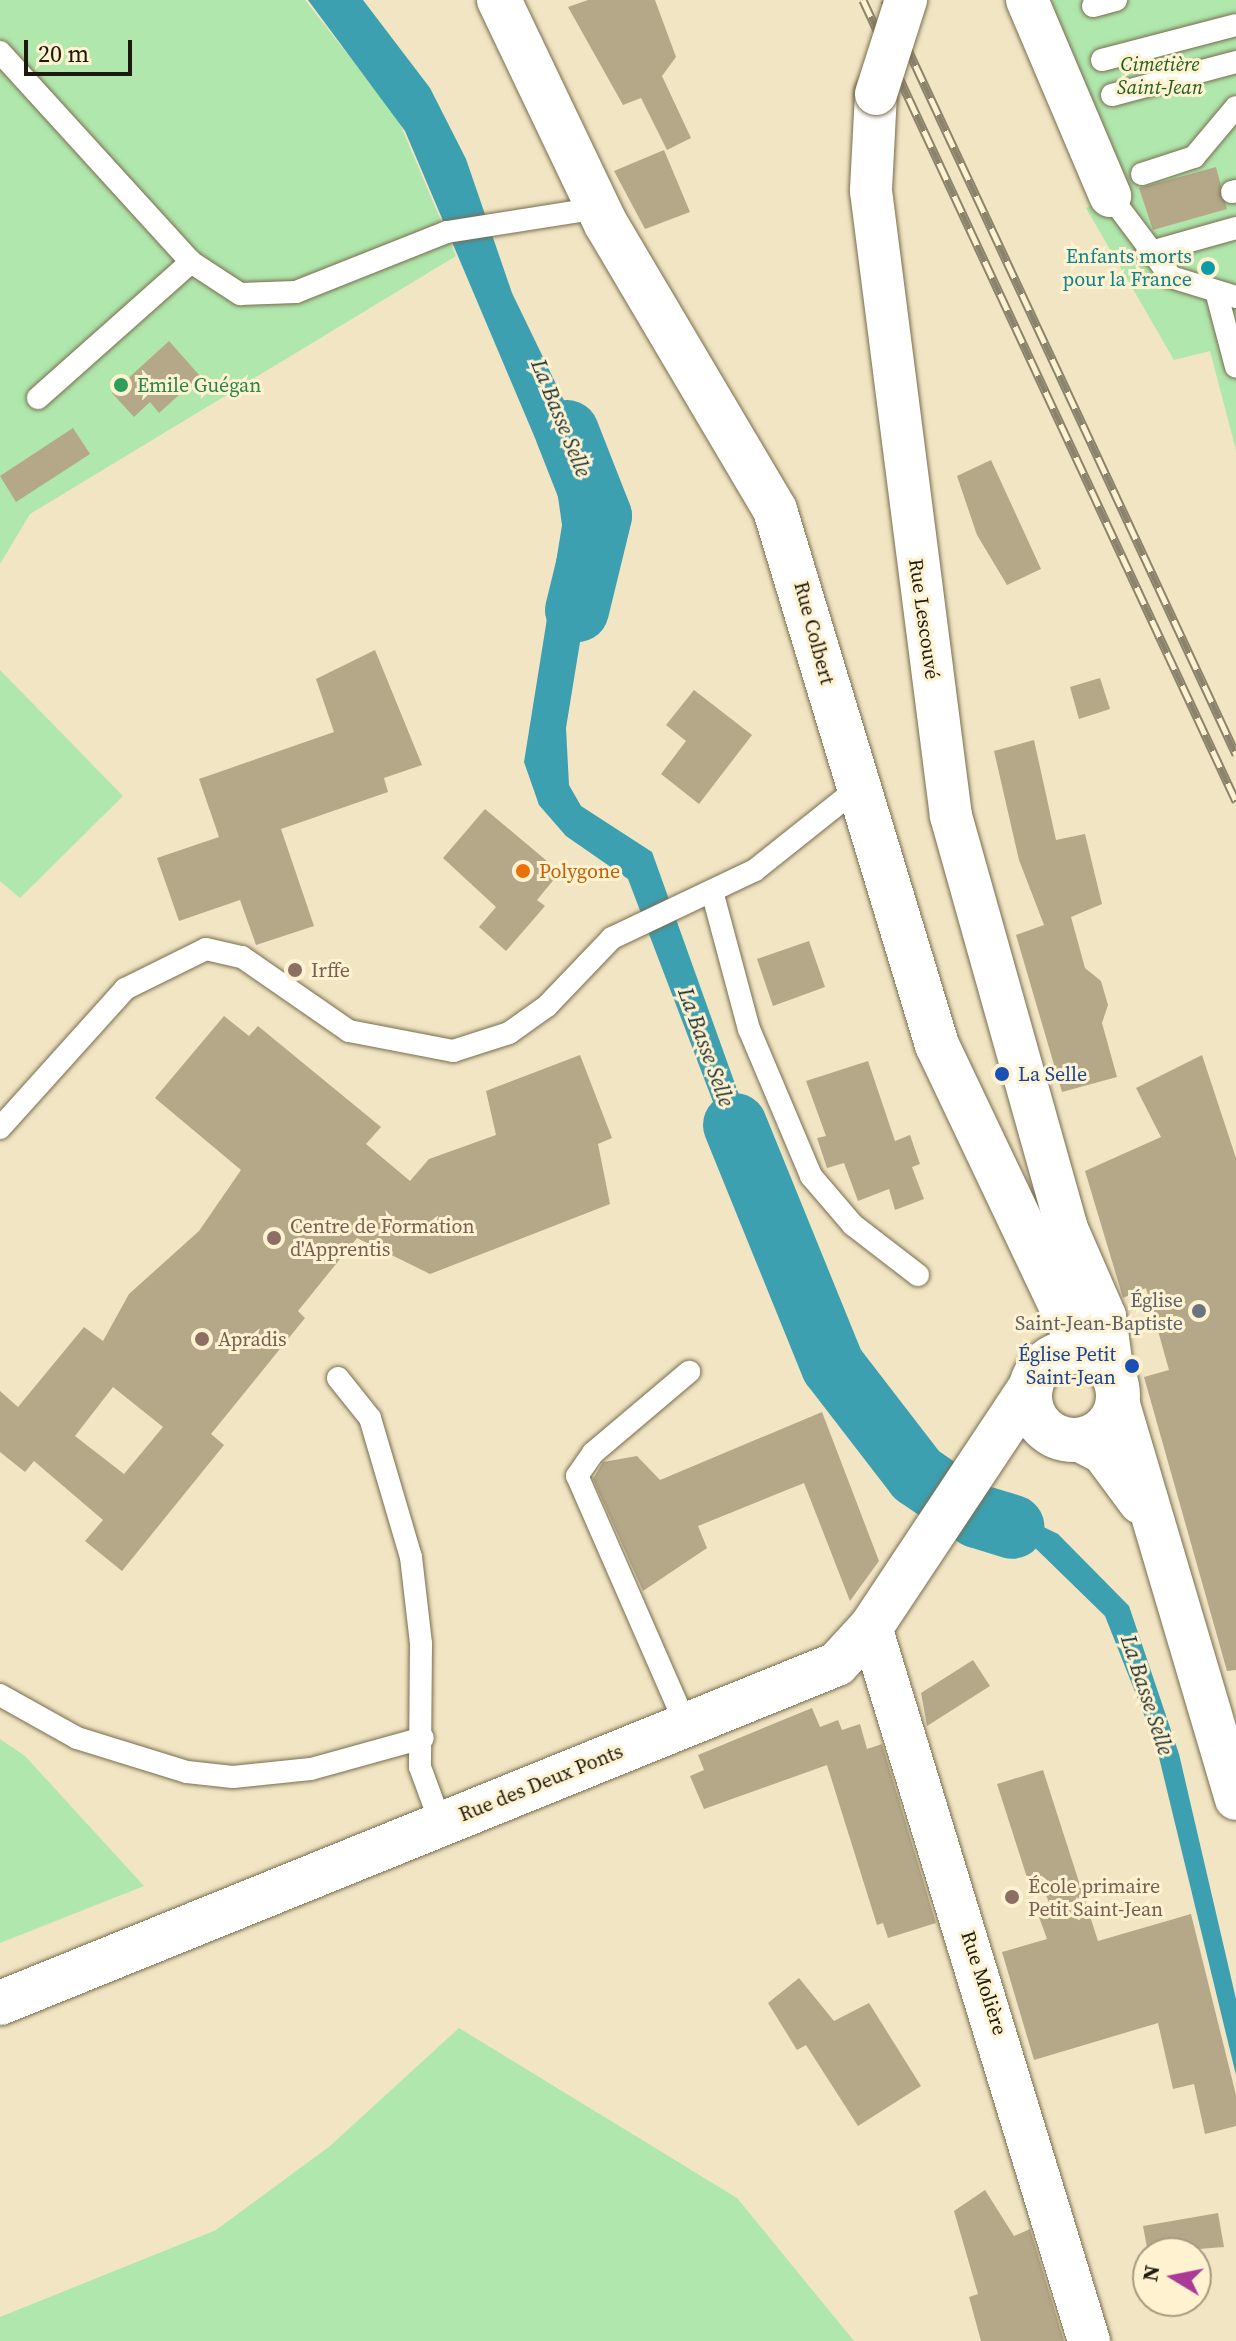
<!DOCTYPE html>
<html>
<head>
<meta charset="utf-8">
<style>
  body { margin:0 }
  #map { position:relative; width:1236px; height:2341px; overflow:hidden; background:#f1e5c3; font-family:"Source Serif 4",serif }
  div>[style] { position:absolute }
  [style*='--x'] { left:calc(var(--x)*1px); top:calc(var(--y)*1px); width:calc(var(--w)*1px); rotate:calc(var(--a)*1deg) }
  .green>* { inset:0; background:#b0e7ad }
  .water>* { inset:0; background:#3ca0b1 }
  .river>* { height:64px; margin:-32px; padding:0 32px; transform-origin:32px; border-radius:32px; background:#3ca0b1 }
  .building>* { inset:0; background:#b4a889 }
  .roads { filter:drop-shadow(0 0 2px #786d4f) drop-shadow(0 0 2px #786d4f) }
  .lane>* { height:22px; margin:-11px; padding:0 11px; transform-origin:11px; border-radius:11px; background:#fff }
  .street>* { height:42px; margin:-21px; padding:0 21px; transform-origin:21px; border-radius:21px; background:#fff }
  .secondary>* { height:44px; margin:-22px; padding:0 22px; transform-origin:22px; border-radius:22px; background:#fff }
  .secondary>.ring { margin:-22px; padding:0; box-sizing:content-box; background:none; border:44px solid #fff; border-radius:50% }
  .rail>* { height:9px; margin-top:-4.5px; transform-origin:0; background:repeating-linear-gradient(90deg,#fff2d0 0 18px,#8b836b 0 36px); box-sizing:border-box; border-block:2px solid #8b836b }
  .bridges { filter:drop-shadow(0 0 2px #786d4f) drop-shadow(0 0 2px #786d4f) }
  .street-bridge>* { height:42px; margin:-21px; padding:0 21px; transform-origin:21px; border-radius:21px; background:#fff }
  .dots>* { width:22px; height:22px; translate:-50% -50%; box-sizing:border-box; border:4px solid #fff2d0; border-radius:50% }
  span { translate:-50% -50%; white-space:nowrap; text-align:center; line-height:1.15; -webkit-text-stroke:6px #fff2d0; paint-order:stroke }
  .park-label { font-size:20px; color:#1d5e1d; font-style:italic }
  .culture-label { font-size:20px; color:#0d838f }
  .right { translate:-100% -50%; text-align:right }
  .leisure-label { font-size:20px; color:#27864d }
  .left { translate:0 -50%; text-align:left }
  .street-label { font-size:20px; color:#1d190d }
  .food-label { font-size:20px; color:#c56008 }
  .education-label { font-size:20px; color:#785e54 }
  .transit-label { font-size:20px; color:#164399 }
  .worship-label { font-size:20px; color:#5b616d }
  .water-label { font-size:22px; color:#172e32; font-style:italic }
  .north { position:absolute; left:1132px; top:2237px; width:80px; height:80px; box-sizing:border-box; background:#fff2d0; border:2px solid #a59b82; border-radius:50%; rotate:280deg; font-size:22px; font-weight:700; line-height:32px; text-align:center; color:#1d190d }
  .north::after { content:''; display:block; margin:auto; width:28px; height:36px; background:#ab3a97; clip-path:polygon(50% 0,100% 100%,50% 72%,0 100%) }
  .scale { position:absolute; left:24px; top:40px; width:108px; height:36px; box-sizing:border-box; border:4px solid #1d190d; border-top:0; padding-left:10px; font-size:24px; line-height:28px; white-space:nowrap; color:#1d190d; -webkit-text-stroke:6px #fff2d0; paint-order:stroke }
</style>
</head>
<body>
<div id="map">
  <div class="green">
    <i style="clip-path:polygon(0 0,305px 0,397px 117px,456px 256px,30px 514px,0 564px)"></i>
    <i style="clip-path:polygon(1051px 0,1236px 0,1236px 450px,1210px 351px,1174px 360px,1086px 208px,1120px 190px)"></i>
    <i style="clip-path:polygon(0 670px,123px 796px,20px 898px,0 881px)"></i>
    <i style="clip-path:polygon(0 1739px,25px 1756px,144px 1886px,0 1943px)"></i>
    <i style="clip-path:polygon(459px 2028px,737px 2198px,854px 2341px,0 2341px,0 2317px,216px 2230px,330px 2146px)"></i>
  </div>
  <div class="water">
    <i style="clip-path:polygon(308px 0,363px 0,430px 88px,466px 159px,512px 293px,600px 475px,604px 495px,566px 728px,569px 785px,581px 806px,652px 852px,778px 1204px,755px 1212px,628px 879px,566px 836px,539px 805px,524px 762px,562px 525px,557px 490px,405px 131px)"></i>
    <i style="clip-path:polygon(971px 1492px,1058px 1534px,1129px 1606px,1179px 1754px,1236px 1999px,1236px 2075px,1156px 1745px,1105px 1616px,1027px 1540px,952px 1518px)"></i>
  </div>
  <div class="river">
    <i style="--x:567;--y:432;--w:90;--a:68.6"></i>
    <i style="--x:600;--y:516;--w:97;--a:103.7"></i>
    <i style="--x:735;--y:1125;--w:260;--a:67.9"></i>
    <i style="--x:833;--y:1366;--w:138;--a:52.4"></i>
    <i style="--x:917;--y:1475;--w:73;--a:34.3"></i>
    <i style="--x:977;--y:1516;--w:37;--a:17"></i>
  </div>
  <div class="building">
    <i style="clip-path:polygon(588px 0,655px 0,676px 57px,662px 76px,691px 138px,667px 150px,641px 98px,623px 105px,568px 7px)"></i>
    <i style="clip-path:polygon(664px 150px,690px 212px,645px 229px,614px 171px)"></i>
    <i style="clip-path:polygon(1216px 167px,1227px 209px,1153px 230px,1139px 188px)"></i>
    <i style="clip-path:polygon(169px 341px,200px 376px,159px 413px,150px 402px,134px 417px,112px 393px)"></i>
    <i style="clip-path:polygon(73px 428px,90px 454px,16px 502px,0 476px)"></i>
    <i style="clip-path:polygon(991px 460px,1041px 569px,1007px 585px,977px 535px,957px 476px)"></i>
    <i style="clip-path:polygon(375px 650px,422px 765px,384px 778px,388px 792px,281px 829px,314px 926px,256px 945px,240px 900px,179px 921px,157px 858px,219px 837px,199px 779px,334px 732px,316px 679px)"></i>
    <i style="clip-path:polygon(1100px 678px,1110px 709px,1079px 719px,1070px 687px)"></i>
    <i style="clip-path:polygon(694px 690px,752px 735px,699px 804px,661px 774px,686px 741px,666px 725px)"></i>
    <i style="clip-path:polygon(1034px 740px,1056px 840px,1085px 834px,1102px 904px,1071px 917px,1085px 968px,1101px 981px,1108px 1005px,1102px 1023px,1117px 1077px,1062px 1092px,1016px 935px,1044px 925px,1019px 860px,994px 751px)"></i>
    <i style="clip-path:polygon(485px 809px,560px 872px,537px 900px,545px 906px,506px 951px,479px 927px,496px 907px,443px 858px)"></i>
    <i style="clip-path:polygon(809px 941px,825px 987px,773px 1006px,757px 959px)"></i>
    <i style="clip-path:polygon(evenodd,224px 1016px,249px 1036px,258px 1026px,381px 1127px,366px 1144px,410px 1181px,429px 1159px,496px 1135px,486px 1091px,580px 1055px,612px 1138px,598px 1144px,610px 1204px,430px 1274px,357px 1238px,298px 1311px,305px 1318px,211px 1434px,224px 1445px,122px 1571px,85px 1541px,103px 1520px,34px 1461px,25px 1472px,0 1452px,0 1391px,18px 1407px,84px 1327px,103px 1341px,129px 1294px,199px 1231px,241px 1170px,155px 1098px,224px 1016px,113px 1387px,163px 1427px,124px 1474px,75px 1436px,113px 1387px)"></i>
    <i style="clip-path:polygon(1202px 1055px,1236px 1158px,1236px 1670px,1227px 1671px,1144px 1377px,1169px 1370px,1146px 1288px,1123px 1298px,1085px 1171px,1161px 1137px,1136px 1088px)"></i>
    <i style="clip-path:polygon(868px 1061px,895px 1141px,910px 1135px,920px 1164px,912px 1167px,924px 1199px,895px 1210px,889px 1189px,858px 1201px,844px 1163px,827px 1168px,817px 1138px,826px 1136px,806px 1081px)"></i>
    <i style="clip-path:polygon(822px 1412px,879px 1561px,850px 1601px,804px 1483px,698px 1526px,707px 1548px,643px 1591px,593px 1479px,603px 1462px,637px 1456px,660px 1480px)"></i>
    <i style="clip-path:polygon(973px 1660px,990px 1686px,927px 1726px,921px 1693px)"></i>
    <i style="clip-path:polygon(812px 1708px,820px 1727px,838px 1720px,842px 1730px,860px 1724px,867px 1749px,882px 1744px,936px 1923px,888px 1938px,883px 1923px,877px 1925px,827px 1765px,704px 1809px,690px 1776px,704px 1770px,698px 1755px)"></i>
    <i style="clip-path:polygon(1043px 1770px,1098px 1941px,1191px 1914px,1236px 2095px,1236px 2126px,1205px 2134px,1194px 2084px,1173px 2089px,1158px 2023px,1034px 2060px,1002px 1952px,1047px 1939px,1039px 1917px,1052px 1910px,1044px 1890px,1032px 1893px,997px 1784px)"></i>
    <i style="clip-path:polygon(799px 1978px,834px 2021px,869px 2003px,921px 2086px,858px 2126px,806px 2045px,797px 2050px,768px 2003px)"></i>
    <i style="clip-path:polygon(985px 2190px,1014px 2236px,1030px 2229px,1064px 2341px,981px 2341px,969px 2297px,978px 2294px,954px 2211px)"></i>
    <i style="clip-path:polygon(1218px 2213px,1224px 2247px,1148px 2253px,1143px 2226px)"></i>
  </div>
  <div class="roads">
    <div class="lane">
      <i style="--x:1093;--y:6;--w:24;--a:-15"></i>
      <i style="--x:0;--y:52;--w:284;--a:47.7"></i>
      <i style="--x:191;--y:262;--w:59;--a:33.1"></i>
      <i style="--x:240;--y:294;--w:56;--a:-2"></i>
      <i style="--x:296;--y:292;--w:162;--a:-21.7"></i>
      <i style="--x:447;--y:232;--w:153;--a:-9"></i>
      <i style="--x:1102;--y:60;--w:138;--a:-14.6"></i>
      <i style="--x:1112;--y:95;--w:128;--a:-14.9"></i>
      <i style="--x:1142;--y:174;--w:55;--a:-18.1"></i>
      <i style="--x:1194;--y:157;--w:65;--a:-50"></i>
      <i style="--x:1232;--y:192;--w:4;--a:-14"></i>
      <i style="--x:1110;--y:196;--w:101;--a:53"></i>
      <i style="--x:1171;--y:277;--w:68;--a:17.1"></i>
      <i style="--x:1147;--y:253;--w:92;--a:-15.7"></i>
      <i style="--x:1217;--y:295;--w:74;--a:75.2"></i>
      <i style="--x:38;--y:398;--w:205;--a:-41.6"></i>
      <i style="--x:713;--y:895;--w:139;--a:75"></i>
      <i style="--x:749;--y:1029;--w:160;--a:67.1"></i>
      <i style="--x:811;--y:1176;--w:65;--a:49.4"></i>
      <i style="--x:853;--y:1225;--w:82;--a:37.6"></i>
      <i style="--x:0;--y:1128;--w:187;--a:-48"></i>
      <i style="--x:125;--y:989;--w:90;--a:-26.3"></i>
      <i style="--x:206;--y:949;--w:37;--a:13"></i>
      <i style="--x:242;--y:957;--w:130;--a:34.7"></i>
      <i style="--x:349;--y:1031;--w:106;--a:10.9"></i>
      <i style="--x:453;--y:1051;--w:59;--a:-17.8"></i>
      <i style="--x:509;--y:1033;--w:47;--a:-35.4"></i>
      <i style="--x:547;--y:1006;--w:94;--a:-46.3"></i>
      <i style="--x:612;--y:938;--w:158;--a:-25.4"></i>
      <i style="--x:755;--y:870;--w:130;--a:-38.5"></i>
      <i style="--x:338;--y:1378;--w:51;--a:51.3"></i>
      <i style="--x:370;--y:1418;--w:145;--a:73.6"></i>
      <i style="--x:411;--y:1557;--w:88;--a:83.4"></i>
      <i style="--x:421;--y:1644;--w:123;--a:90.5"></i>
      <i style="--x:420;--y:1767;--w:61;--a:69.8"></i>
      <i style="--x:0;--y:1695;--w:88;--a:29.2"></i>
      <i style="--x:77;--y:1738;--w:115;--a:17.2"></i>
      <i style="--x:187;--y:1772;--w:46;--a:6.2"></i>
      <i style="--x:233;--y:1777;--w:78;--a:-5.9"></i>
      <i style="--x:311;--y:1769;--w:116;--a:-15.5"></i>
      <i style="--x:686;--y:1725;--w:272;--a:-113.6"></i>
      <i style="--x:577;--y:1476;--w:28;--a:-55"></i>
      <i style="--x:593;--y:1453;--w:126;--a:-40.2"></i>
    </div>
    <div class="street">
      <i style="--x:1027;--y:0;--w:213;--a:67"></i>
      <i style="--x:876;--y:94;--w:97;--a:93"></i>
      <i style="--x:871;--y:191;--w:630;--a:82.71"></i>
      <i style="--x:951;--y:816;--w:429;--a:74.3"></i>
      <i style="--x:1067;--y:1229;--w:95;--a:66.4"></i>
      <i style="--x:1105;--y:1316;--w:60;--a:82.3"></i>
      <i style="--x:1118;--y:1401;--w:415;--a:73.5"></i>
      <i style="--x:1078;--y:1440;--w:28;--a:27"></i>
      <i style="--x:1103;--y:1453;--w:62;--a:53.5"></i>
      <i style="--x:871;--y:1627;--w:747;--a:73.02"></i>
    </div>
    <div class="secondary">
      <i style="--x:499;--y:0;--w:248;--a:64.5"></i>
      <i style="--x:606;--y:224;--w:332;--a:59.4"></i>
      <i style="--x:775;--y:510;--w:559;--a:73.15"></i>
      <i style="--x:937;--y:1045;--w:340;--a:64.6"></i>
      <i class="ring" style="left:1030px;top:1352px;width:44px;height:44px"></i>
      <i style="--x:0;--y:2003;--w:903;--a:-22.05"></i>
      <i style="--x:837;--y:1664;--w:50;--a:-47.4"></i>
      <i style="--x:871;--y:1627;--w:289;--a:-56.4"></i>
    </div>
  </div>
  <div class="rail">
    <i style="--x:863;--y:0;--w:884;--a:65.03"></i>
    <i style="--x:885;--y:0;--w:832;--a:65.04"></i>
  </div>
  <div class="bridges">
    <div class="street-bridge">
      <i style="--x:876;--y:94;--w:99;--a:-72.3"></i>
    </div>
  </div>
  <div class="dots">
    <i style="left:1208px;top:268px;background:#0f9aa8"></i>
    <i style="left:121px;top:385px;background:#2e9e5b"></i>
    <i style="left:523px;top:871px;background:#e8710a"></i>
    <i style="left:295px;top:970px;background:#8d6e63"></i>
    <i style="left:1002px;top:1074px;background:#1a4fb4"></i>
    <i style="left:274px;top:1238px;background:#8d6e63"></i>
    <i style="left:1199px;top:1311px;background:#6b7280"></i>
    <i style="left:202px;top:1339px;background:#8d6e63"></i>
    <i style="left:1132px;top:1366px;background:#1a4fb4"></i>
    <i style="left:1012px;top:1897px;background:#8d6e63"></i>
  </div>
  <div class="park-label">
    <span style="left:1160px;top:76px">Cimetière<br>Saint-Jean</span>
  </div>
  <div class="culture-label">
    <span class="right" style="left:1192px;top:268px">Enfants morts<br>pour la France</span>
  </div>
  <div class="leisure-label">
    <span class="left" style="left:137px;top:385px">Emile Guégan</span>
  </div>
  <div class="street-label">
    <span style="left:924px;top:619px;rotate:82deg">Rue Lescouvé</span>
    <span style="left:814px;top:633px;rotate:75deg">Rue Colbert</span>
    <span style="left:541px;top:1783px;rotate:-22deg">Rue des Deux Ponts</span>
    <span style="left:984px;top:1983px;rotate:72deg">Rue Molière</span>
  </div>
  <div class="food-label">
    <span class="left" style="left:539px;top:871px">Polygone</span>
  </div>
  <div class="education-label">
    <span class="left" style="left:311px;top:970px">Irffe</span>
    <span class="left" style="left:290px;top:1238px">Centre de Formation<br>d'Apprentis</span>
    <span class="left" style="left:218px;top:1339px">Apradis</span>
    <span class="left" style="left:1028px;top:1898px">École primaire<br>Petit Saint-Jean</span>
  </div>
  <div class="transit-label">
    <span class="left" style="left:1018px;top:1074px">La Selle</span>
    <span class="right" style="left:1116px;top:1366px">Église Petit<br>Saint-Jean</span>
  </div>
  <div class="worship-label">
    <span class="right" style="left:1183px;top:1312px">Église<br>Saint-Jean-Baptiste</span>
  </div>
  <div class="water-label">
    <span style="left:561px;top:418px;rotate:68deg">La Basse Selle</span>
    <span style="left:706px;top:1047px;rotate:70deg">La Basse Selle</span>
    <span style="left:1147px;top:1695px;rotate:72deg">La Basse Selle</span>
  </div>
  <div class="north">N</div>
  <div class="scale">20 m</div>
</div>
</body>
</html>
